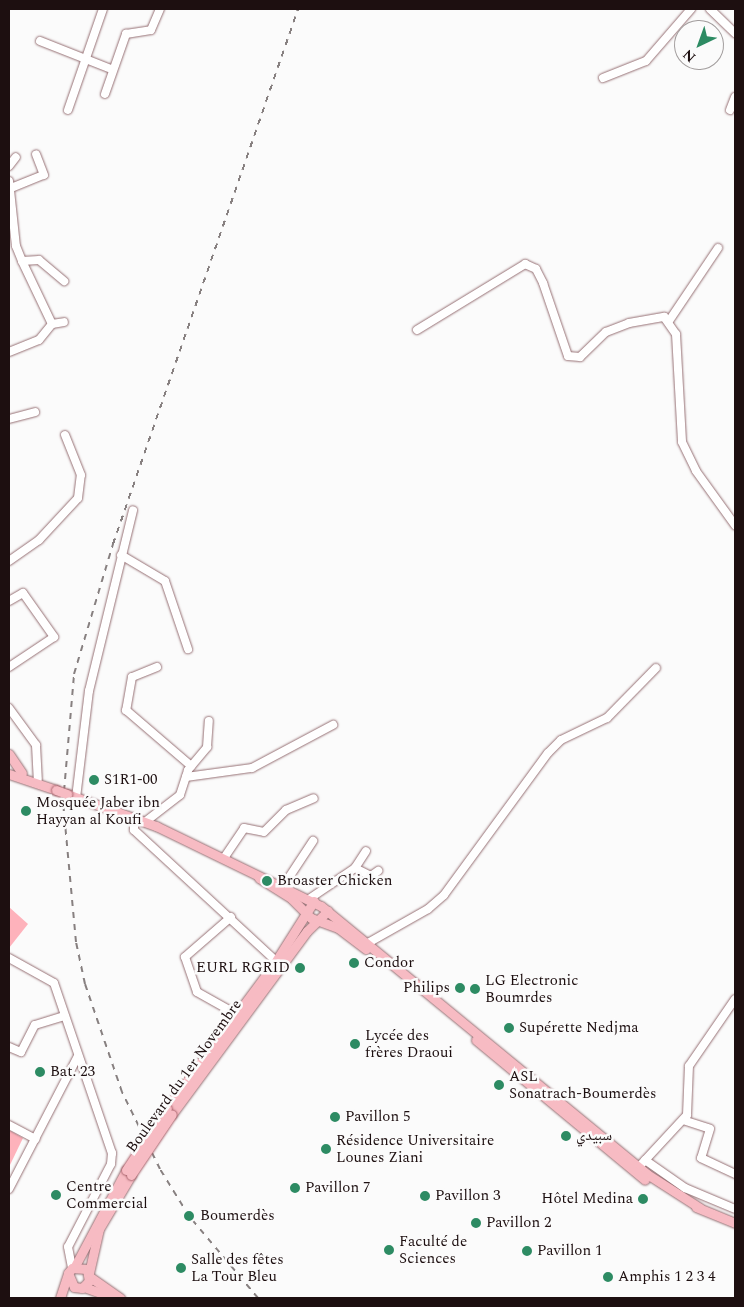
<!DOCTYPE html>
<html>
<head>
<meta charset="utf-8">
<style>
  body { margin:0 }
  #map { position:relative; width:744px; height:1307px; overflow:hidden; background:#fbfbfb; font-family:Spectral,"Noto Naskh Arabic",serif }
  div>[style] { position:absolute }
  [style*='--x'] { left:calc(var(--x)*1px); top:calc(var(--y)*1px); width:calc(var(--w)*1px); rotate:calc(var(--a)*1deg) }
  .green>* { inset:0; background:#feb2bb }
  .roads { filter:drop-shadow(0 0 1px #967074) drop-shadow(0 0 1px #967074) }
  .minor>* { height:8px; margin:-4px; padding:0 4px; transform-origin:4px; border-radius:4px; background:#fff }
  .major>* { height:9px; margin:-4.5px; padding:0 4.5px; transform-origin:4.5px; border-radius:4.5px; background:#f7bbc3 }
  .rail>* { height:2px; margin-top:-1px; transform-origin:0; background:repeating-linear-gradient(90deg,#878080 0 6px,transparent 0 12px) }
  .bridges { filter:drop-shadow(0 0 1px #a7616a) drop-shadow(0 0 1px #a7616a) }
  .major-bridge>* { height:9px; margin:-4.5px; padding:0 4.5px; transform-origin:4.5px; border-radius:4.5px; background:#f7bbc3 }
  .dots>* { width:14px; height:14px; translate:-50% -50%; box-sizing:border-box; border:2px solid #fbfbfb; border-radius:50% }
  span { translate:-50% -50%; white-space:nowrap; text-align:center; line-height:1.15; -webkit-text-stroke:5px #fbfbfb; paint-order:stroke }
  .poi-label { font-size:15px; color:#1d0f10 }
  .left { translate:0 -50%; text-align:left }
  .right { translate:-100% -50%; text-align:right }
  .street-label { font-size:15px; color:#1d0f10 }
  .frame { position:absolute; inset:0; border:10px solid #1d0f10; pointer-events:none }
  .north { position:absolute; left:674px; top:20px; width:50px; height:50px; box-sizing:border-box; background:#fbfbfb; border:1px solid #a29d9d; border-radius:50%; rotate:222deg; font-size:14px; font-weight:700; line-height:20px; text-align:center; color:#1d0f10 }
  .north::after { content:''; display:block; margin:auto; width:18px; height:22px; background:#2d8b63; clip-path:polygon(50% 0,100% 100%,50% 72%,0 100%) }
</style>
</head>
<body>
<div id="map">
  <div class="green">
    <i style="clip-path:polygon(9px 907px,28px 924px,9px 948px)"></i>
    <i style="clip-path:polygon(9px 1130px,23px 1138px,9px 1167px)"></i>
  </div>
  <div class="roads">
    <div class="minor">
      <i style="--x:710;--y:9;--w:35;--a:44"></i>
      <i style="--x:40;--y:41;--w:76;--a:21.5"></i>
      <i style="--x:603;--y:78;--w:46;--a:-21.6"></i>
      <i style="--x:646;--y:61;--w:69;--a:-49.1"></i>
      <i style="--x:105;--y:94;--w:64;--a:-70.7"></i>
      <i style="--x:126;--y:34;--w:25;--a:-9"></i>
      <i style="--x:151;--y:30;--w:23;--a:-67"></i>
      <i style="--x:68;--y:110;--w:107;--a:-70.9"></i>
      <i style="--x:730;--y:110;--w:14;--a:-69"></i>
      <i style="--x:9;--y:166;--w:11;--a:-52"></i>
      <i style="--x:9;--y:181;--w:65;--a:83.9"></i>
      <i style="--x:16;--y:246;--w:16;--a:68"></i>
      <i style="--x:22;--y:261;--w:17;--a:-3"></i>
      <i style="--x:39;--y:260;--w:33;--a:40"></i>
      <i style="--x:11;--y:188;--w:35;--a:-22"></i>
      <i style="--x:44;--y:175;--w:22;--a:-111"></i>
      <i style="--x:22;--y:261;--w:70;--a:64.5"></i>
      <i style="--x:52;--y:324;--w:12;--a:-9"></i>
      <i style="--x:669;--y:321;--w:88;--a:-56.1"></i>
      <i style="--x:417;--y:330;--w:127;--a:-31.4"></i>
      <i style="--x:525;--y:264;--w:12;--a:24"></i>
      <i style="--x:536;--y:269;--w:16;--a:63"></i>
      <i style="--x:543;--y:283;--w:77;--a:71.1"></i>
      <i style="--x:568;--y:356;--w:12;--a:5"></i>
      <i style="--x:580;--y:357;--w:36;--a:-44"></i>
      <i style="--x:606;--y:332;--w:25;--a:-21"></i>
      <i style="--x:629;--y:323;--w:36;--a:-10"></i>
      <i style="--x:664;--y:317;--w:21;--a:55"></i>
      <i style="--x:676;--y:334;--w:108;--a:86.8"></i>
      <i style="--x:682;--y:442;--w:32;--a:64"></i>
      <i style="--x:696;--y:471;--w:67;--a:54.2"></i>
      <i style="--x:9;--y:352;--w:32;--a:-22"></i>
      <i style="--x:39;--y:340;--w:21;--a:-51"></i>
      <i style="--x:9;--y:419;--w:27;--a:-15"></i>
      <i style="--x:121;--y:555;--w:51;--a:30.6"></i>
      <i style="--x:165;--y:581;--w:72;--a:71.3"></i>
      <i style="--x:9;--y:561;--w:37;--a:-35"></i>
      <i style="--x:39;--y:540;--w:57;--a:-47.1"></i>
      <i style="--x:78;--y:498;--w:23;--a:-83"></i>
      <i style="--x:81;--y:475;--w:43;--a:-111.8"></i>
      <i style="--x:9;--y:601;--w:16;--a:-30"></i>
      <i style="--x:23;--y:593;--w:54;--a:54.8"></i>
      <i style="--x:54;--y:637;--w:54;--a:146.3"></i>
      <i style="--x:157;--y:667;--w:27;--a:158"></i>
      <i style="--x:132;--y:677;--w:34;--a:100"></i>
      <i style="--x:126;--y:710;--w:86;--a:40.7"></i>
      <i style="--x:9;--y:708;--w:46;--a:53.9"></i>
      <i style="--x:36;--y:745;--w:34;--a:87"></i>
      <i style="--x:186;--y:777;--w:67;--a:-7.8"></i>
      <i style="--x:252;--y:768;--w:92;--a:-28"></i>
      <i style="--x:76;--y:798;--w:108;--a:-83.1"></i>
      <i style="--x:89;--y:691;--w:186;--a:-76.3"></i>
      <i style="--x:134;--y:817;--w:13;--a:90"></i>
      <i style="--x:134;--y:830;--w:193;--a:42.7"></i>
      <i style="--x:145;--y:822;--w:44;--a:-37.6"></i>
      <i style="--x:180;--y:795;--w:26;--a:-72"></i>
      <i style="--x:188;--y:770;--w:30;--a:-50"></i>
      <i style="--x:207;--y:747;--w:26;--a:-86"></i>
      <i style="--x:224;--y:858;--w:36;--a:-56"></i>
      <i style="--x:244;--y:828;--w:20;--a:11"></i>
      <i style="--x:264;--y:832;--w:31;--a:-45"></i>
      <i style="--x:286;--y:810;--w:30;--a:-23"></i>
      <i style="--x:355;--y:868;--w:18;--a:27"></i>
      <i style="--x:371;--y:876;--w:9;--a:-36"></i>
      <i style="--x:284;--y:885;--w:53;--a:-56.6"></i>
      <i style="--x:309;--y:899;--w:55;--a:-34"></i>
      <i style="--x:355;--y:868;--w:20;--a:-57"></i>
      <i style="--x:231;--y:917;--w:61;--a:139"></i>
      <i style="--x:185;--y:957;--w:37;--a:71"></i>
      <i style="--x:197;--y:992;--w:45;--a:29.4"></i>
      <i style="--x:368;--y:943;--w:69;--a:-29.5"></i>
      <i style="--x:428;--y:909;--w:21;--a:-41"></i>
      <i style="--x:444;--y:895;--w:176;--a:-53.8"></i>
      <i style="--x:548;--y:753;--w:18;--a:-45"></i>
      <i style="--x:561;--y:740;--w:51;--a:-25.6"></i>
      <i style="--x:607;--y:718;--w:70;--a:-45.6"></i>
      <i style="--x:9;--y:958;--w:51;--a:29.1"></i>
      <i style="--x:54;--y:983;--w:180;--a:71.2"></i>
      <i style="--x:112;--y:1153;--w:11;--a:95"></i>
      <i style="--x:111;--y:1164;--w:93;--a:117.4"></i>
      <i style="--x:68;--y:1247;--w:21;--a:79"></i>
      <i style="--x:9;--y:1047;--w:13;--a:23"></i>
      <i style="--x:21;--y:1052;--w:30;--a:-63"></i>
      <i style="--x:35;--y:1025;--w:31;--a:-17"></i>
      <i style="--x:683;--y:1120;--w:28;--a:18"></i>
      <i style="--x:710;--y:1129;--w:30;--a:107"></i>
      <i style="--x:701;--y:1158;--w:38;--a:25"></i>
      <i style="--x:9;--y:1125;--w:30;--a:28"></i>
      <i style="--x:645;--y:1160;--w:49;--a:35"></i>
      <i style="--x:685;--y:1188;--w:54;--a:22.8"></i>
      <i style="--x:636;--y:1170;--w:75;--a:-47.2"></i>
      <i style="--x:687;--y:1115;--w:49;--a:-87.7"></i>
      <i style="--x:689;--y:1066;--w:81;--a:-55.5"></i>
      <i style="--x:9;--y:1189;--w:150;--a:-62.6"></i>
    </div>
    <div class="major">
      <i style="--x:9;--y:754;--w:23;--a:56"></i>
      <i style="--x:9;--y:774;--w:50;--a:18.8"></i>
      <i style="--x:67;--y:794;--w:95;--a:19.8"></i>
      <i style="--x:156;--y:826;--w:183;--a:25.9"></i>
      <i style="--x:321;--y:906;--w:422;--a:39.4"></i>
      <i style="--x:647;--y:1174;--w:63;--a:32.7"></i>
      <i style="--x:259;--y:878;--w:39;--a:32"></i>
      <i style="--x:292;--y:899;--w:27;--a:45"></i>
      <i style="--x:311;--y:918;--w:29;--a:20"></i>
      <i style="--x:338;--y:928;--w:35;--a:37"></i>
      <i style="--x:476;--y:1040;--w:219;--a:39.6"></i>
      <i style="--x:167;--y:1108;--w:183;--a:-53.4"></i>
      <i style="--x:276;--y:961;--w:71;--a:-57.7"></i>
      <i style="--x:172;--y:1114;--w:227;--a:-53.6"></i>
      <i style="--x:307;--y:931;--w:29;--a:-44"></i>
      <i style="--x:696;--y:1207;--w:42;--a:22.3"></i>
      <i style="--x:75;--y:1266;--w:109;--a:-62"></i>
      <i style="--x:89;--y:1273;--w:45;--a:-77.2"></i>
      <i style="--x:99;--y:1229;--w:63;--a:-59.3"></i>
      <i style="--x:90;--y:1277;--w:37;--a:35"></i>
      <i style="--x:84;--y:1287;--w:30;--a:20"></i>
      <i style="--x:60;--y:1298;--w:26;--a:-72"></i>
      <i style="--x:68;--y:1273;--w:6;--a:-51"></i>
      <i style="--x:72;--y:1268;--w:15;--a:4"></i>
      <i style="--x:87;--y:1269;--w:12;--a:81"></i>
      <i style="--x:89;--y:1281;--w:10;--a:135"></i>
      <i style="--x:82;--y:1288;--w:8;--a:-173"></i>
      <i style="--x:74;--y:1287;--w:15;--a:-113"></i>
    </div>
  </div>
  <div class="rail">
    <i style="--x:258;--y:1298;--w:107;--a:-130.1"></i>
    <i style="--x:189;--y:1216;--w:55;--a:-121.7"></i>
    <i style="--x:160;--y:1169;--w:86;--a:-116.3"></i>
    <i style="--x:122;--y:1092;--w:114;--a:-108.9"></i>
    <i style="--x:85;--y:984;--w:43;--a:-102.1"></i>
    <i style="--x:76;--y:942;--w:140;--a:-95.3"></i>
    <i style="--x:63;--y:803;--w:129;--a:-85.1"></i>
    <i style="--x:74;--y:674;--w:136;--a:-73.3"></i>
    <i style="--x:113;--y:544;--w:566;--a:-70.92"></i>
  </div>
  <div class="bridges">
    <div class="major-bridge">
      <i style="--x:56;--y:790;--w:12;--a:20"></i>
      <i style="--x:126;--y:1170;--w:74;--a:-56.5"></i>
      <i style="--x:131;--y:1175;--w:73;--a:-56.1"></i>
    </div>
  </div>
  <div class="dots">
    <i style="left:94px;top:780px;background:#2d8b63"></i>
    <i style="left:26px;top:811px;background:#2d8b63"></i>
    <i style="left:267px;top:881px;background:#2d8b63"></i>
    <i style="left:354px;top:963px;background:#2d8b63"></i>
    <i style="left:300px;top:968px;background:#2d8b63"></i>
    <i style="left:460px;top:988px;background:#2d8b63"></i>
    <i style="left:475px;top:989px;background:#2d8b63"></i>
    <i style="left:509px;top:1028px;background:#2d8b63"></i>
    <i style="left:355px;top:1044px;background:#2d8b63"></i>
    <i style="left:40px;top:1072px;background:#2d8b63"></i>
    <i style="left:499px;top:1085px;background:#2d8b63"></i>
    <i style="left:335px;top:1117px;background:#2d8b63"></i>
    <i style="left:566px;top:1136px;background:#2d8b63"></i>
    <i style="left:326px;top:1149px;background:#2d8b63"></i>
    <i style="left:295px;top:1188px;background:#2d8b63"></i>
    <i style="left:56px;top:1195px;background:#2d8b63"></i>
    <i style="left:425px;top:1196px;background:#2d8b63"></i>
    <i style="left:643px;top:1199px;background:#2d8b63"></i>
    <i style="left:189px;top:1216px;background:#2d8b63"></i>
    <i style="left:476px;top:1223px;background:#2d8b63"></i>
    <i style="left:389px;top:1250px;background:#2d8b63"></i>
    <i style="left:527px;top:1251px;background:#2d8b63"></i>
    <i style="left:181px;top:1268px;background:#2d8b63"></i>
    <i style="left:608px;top:1277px;background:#2d8b63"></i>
  </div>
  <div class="poi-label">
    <span class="left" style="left:104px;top:780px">S1R1-00</span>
    <span class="left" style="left:36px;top:811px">Mosquée Jaber ibn<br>Hayyan al Koufi</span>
    <span class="left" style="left:277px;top:881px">Broaster Chicken</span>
    <span class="left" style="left:364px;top:963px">Condor</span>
    <span class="right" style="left:290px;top:968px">EURL RGRID</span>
    <span class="left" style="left:485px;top:989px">LG Electronic<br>Boumrdes</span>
    <span class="right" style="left:450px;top:988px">Philips</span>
    <span class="left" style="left:519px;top:1028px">Supérette Nedjma</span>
    <span class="left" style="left:365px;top:1044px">Lycée des<br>frères Draoui</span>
    <span class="left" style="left:50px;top:1072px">Bat. 23</span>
    <span class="left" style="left:509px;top:1085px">ASL<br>Sonatrach-Boumerdès</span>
    <span class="left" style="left:345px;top:1117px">Pavillon 5</span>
    <span class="left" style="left:576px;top:1136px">سبيدي</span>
    <span class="left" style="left:336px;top:1149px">Résidence Universitaire<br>Lounes Ziani</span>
    <span class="left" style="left:66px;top:1195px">Centre<br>Commercial</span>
    <span class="left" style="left:305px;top:1188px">Pavillon 7</span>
    <span class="left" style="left:435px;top:1196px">Pavillon 3</span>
    <span class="right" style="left:633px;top:1199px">Hôtel Medina</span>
    <span class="left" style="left:200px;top:1216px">Boumerdès</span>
    <span class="left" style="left:486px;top:1223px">Pavillon 2</span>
    <span class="left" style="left:399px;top:1250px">Faculté de<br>Sciences</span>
    <span class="left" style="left:537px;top:1251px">Pavillon 1</span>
    <span class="left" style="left:191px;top:1268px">Salle des fêtes<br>La Tour Bleu</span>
    <span class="left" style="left:618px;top:1277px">Amphis 1 2 3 4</span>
  </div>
  <div class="street-label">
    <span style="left:184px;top:1076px;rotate:-54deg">Boulevard du 1er Novembre</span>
  </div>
  <div class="frame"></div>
  <div class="north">N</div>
</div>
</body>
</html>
